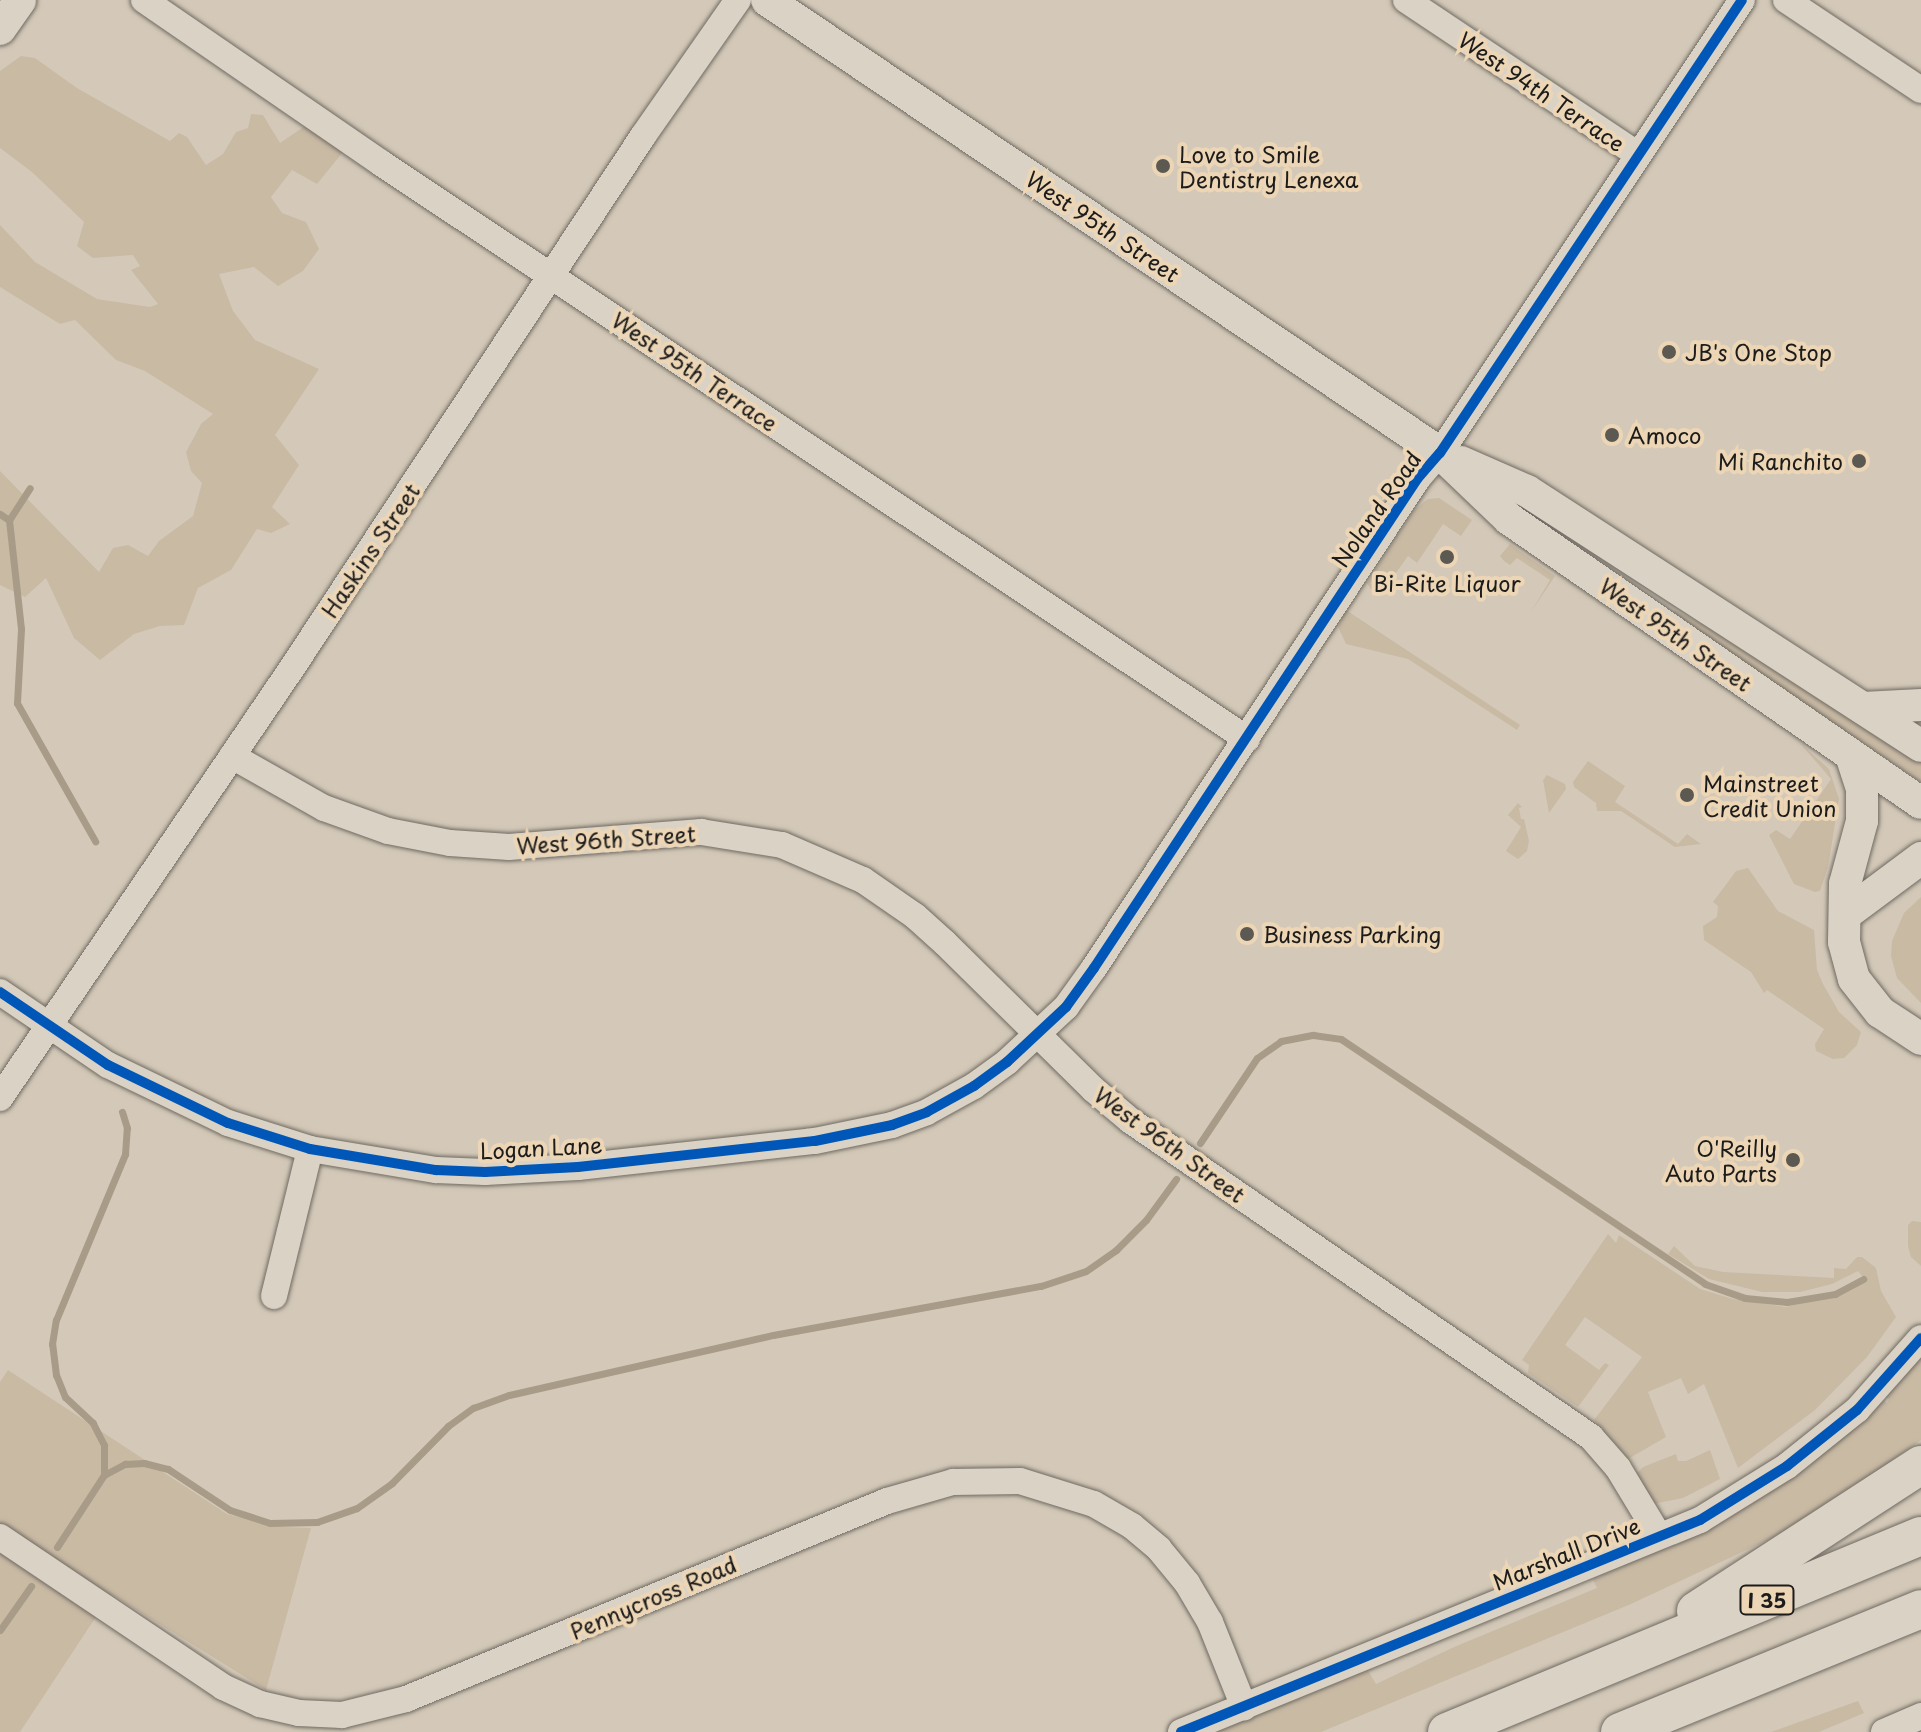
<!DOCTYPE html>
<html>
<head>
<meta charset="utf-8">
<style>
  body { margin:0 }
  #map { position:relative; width:1921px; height:1732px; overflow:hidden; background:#d4c9b8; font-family:"Playpen Sans",sans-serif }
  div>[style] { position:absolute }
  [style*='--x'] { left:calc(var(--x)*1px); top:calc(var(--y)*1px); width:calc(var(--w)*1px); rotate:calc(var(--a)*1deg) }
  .green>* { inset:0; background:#c9baa4 }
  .stream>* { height:7px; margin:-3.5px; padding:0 3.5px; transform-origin:3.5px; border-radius:3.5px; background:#a89c88 }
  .roads { filter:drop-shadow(0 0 2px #6f6a62) drop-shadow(0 0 2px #6f6a62) }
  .minor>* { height:26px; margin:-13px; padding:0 13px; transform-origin:13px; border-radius:13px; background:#dad2c5 }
  .major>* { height:32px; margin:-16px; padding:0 16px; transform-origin:16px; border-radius:16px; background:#dad2c5 }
  .highway>* { height:38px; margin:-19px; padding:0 19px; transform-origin:19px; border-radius:19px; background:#dad2c5 }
  .cycleway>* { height:10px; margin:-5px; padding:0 5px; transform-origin:5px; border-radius:5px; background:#0057b8 }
  .dots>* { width:22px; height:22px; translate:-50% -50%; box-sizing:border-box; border:4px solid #edd6b5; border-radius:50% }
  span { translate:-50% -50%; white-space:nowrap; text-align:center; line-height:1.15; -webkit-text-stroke:8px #edd6b5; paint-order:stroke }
  .shield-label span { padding:2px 6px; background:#edd6b5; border:2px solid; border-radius:6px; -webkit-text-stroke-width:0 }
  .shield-label { font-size:20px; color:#1c1c1c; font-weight:700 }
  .street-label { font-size:22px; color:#1c1c1c }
  .poi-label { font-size:22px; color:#1c1c1c }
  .left { translate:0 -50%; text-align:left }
  .right { translate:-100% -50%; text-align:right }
</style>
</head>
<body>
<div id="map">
  <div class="green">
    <i style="clip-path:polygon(21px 56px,35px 58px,77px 88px,170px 141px,179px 133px,187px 137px,206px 165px,223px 154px,236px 132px,248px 128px,251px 114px,263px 115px,280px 143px,305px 126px,343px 152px,317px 184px,292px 170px,271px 197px,282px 213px,306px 222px,319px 249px,303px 271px,278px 286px,254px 267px,219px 274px,233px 311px,255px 340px,319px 369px,275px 435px,299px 465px,272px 507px,290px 524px,271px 533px,257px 529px,231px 570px,198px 588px,184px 625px,160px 626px,134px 634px,100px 660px,74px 638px,46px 578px,25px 597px,0 585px,0 471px,99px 572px,113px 548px,128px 545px,148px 556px,159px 541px,193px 516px,202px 483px,191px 471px,186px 452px,201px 424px,213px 414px,145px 371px,116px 360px,75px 320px,60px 324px,0 287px,0 225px,35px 262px,97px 299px,150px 307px,158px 304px,131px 270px,140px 266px,133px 255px,93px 258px,77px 246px,84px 222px,32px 172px,0 148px,0 71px)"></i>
    <i style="clip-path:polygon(1439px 498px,1472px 520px,1461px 536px,1443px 524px,1417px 563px,1408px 556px,1383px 591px,1379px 594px,1372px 591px,1367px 583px,1414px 510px,1428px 499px)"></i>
    <i style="clip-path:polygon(1510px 544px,1555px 576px,1531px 612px,1550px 580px,1517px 558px,1510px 565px,1504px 561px,1500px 556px)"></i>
    <i style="clip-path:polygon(1346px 610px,1520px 725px,1517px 730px,1408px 659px,1346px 644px,1338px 627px)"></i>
    <i style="clip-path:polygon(1675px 610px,1728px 638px,1921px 761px,1921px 782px,1672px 614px)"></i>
    <i style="clip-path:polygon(1799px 742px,1829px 769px,1839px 799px,1828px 867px,1820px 891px,1815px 892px,1794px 884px,1769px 835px,1776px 830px,1790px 839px,1831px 779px)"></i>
    <i style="clip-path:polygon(1588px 761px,1625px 786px,1615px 802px,1678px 844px,1687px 834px,1701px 844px,1675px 847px,1621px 811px,1597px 811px,1596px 803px,1574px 787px,1573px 782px)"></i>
    <i style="clip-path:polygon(1547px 775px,1565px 784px,1566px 789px,1549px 813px,1543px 780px)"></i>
    <i style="clip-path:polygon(1518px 803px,1522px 807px,1519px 808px,1521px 819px,1524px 819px,1529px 841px,1527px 851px,1518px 859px,1506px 851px,1521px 827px,1508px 815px)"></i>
    <i style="clip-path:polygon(1748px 868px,1778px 911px,1814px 930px,1817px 970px,1823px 984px,1839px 1012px,1861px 1032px,1857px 1045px,1844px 1058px,1833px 1059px,1816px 1051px,1815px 1044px,1824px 1029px,1767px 990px,1764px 993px,1751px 972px,1704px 940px,1703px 926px,1717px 917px,1718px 906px,1713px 902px,1736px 871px)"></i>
    <i style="clip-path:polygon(1921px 897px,1921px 1003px,1897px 978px,1891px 956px,1892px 941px,1904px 913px)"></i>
    <i style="clip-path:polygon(1912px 1221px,1921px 1222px,1921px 1266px,1911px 1257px,1908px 1246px,1908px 1225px)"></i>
    <i style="clip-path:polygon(1608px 1234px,1616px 1243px,1619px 1235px,1700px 1289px,1733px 1299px,1786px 1307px,1852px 1290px,1865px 1280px,1858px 1271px,1832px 1284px,1800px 1292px,1762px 1292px,1709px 1279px,1668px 1254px,1674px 1246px,1695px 1266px,1723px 1272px,1834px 1278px,1834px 1268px,1846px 1269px,1857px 1257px,1862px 1257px,1876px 1268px,1881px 1291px,1896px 1317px,1867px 1357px,1815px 1410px,1738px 1468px,1704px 1384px,1688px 1394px,1681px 1378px,1648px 1392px,1666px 1437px,1628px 1459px,1594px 1420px,1642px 1357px,1585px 1317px,1565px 1345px,1599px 1370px,1605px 1363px,1609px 1365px,1578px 1407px,1528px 1373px,1529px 1365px,1522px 1360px)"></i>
    <i style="clip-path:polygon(1921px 1353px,1921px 1440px,1830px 1503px,1770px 1539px,1631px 1604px,1321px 1732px,1210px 1732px,1366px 1667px,1376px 1684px,1454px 1647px,1597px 1588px,1593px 1579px,1724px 1520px,1801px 1470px,1883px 1400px,1887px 1403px,1889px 1399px,1885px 1396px)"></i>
    <i style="clip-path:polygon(8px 1370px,227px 1514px,283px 1527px,311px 1528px,266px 1690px,111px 1594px,20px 1732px,0 1732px,0 1382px)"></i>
    <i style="clip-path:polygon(1710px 1450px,1720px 1479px,1683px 1498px,1653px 1504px,1637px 1473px,1643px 1467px,1676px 1454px,1678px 1461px,1686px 1461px)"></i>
    <i style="clip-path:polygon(1858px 1701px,1864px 1713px,1819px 1732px,1771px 1732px)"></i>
  </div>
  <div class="stream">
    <i style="--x:0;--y:514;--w:11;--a:34"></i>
    <i style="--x:9;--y:520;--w:110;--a:83.7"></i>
    <i style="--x:21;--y:629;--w:74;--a:93.1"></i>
    <i style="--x:17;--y:703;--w:159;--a:60.5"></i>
    <i style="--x:9;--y:520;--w:38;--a:-57"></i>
    <i style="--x:1200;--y:1143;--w:102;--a:-56.2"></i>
    <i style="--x:1257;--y:1058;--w:29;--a:-35"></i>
    <i style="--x:1281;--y:1041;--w:33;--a:-11"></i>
    <i style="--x:1313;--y:1035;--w:28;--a:8"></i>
    <i style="--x:1341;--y:1039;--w:439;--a:33.9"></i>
    <i style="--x:1705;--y:1284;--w:42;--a:19.3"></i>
    <i style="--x:1745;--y:1298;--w:42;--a:5.4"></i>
    <i style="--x:1787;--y:1302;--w:49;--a:-9.5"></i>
    <i style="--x:1835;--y:1294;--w:32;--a:-28"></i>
    <i style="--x:104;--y:1475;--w:30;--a:-90"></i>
    <i style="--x:104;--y:1445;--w:25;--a:-117"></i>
    <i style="--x:93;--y:1423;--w:38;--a:-137"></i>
    <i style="--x:65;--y:1397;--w:24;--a:-112"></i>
    <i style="--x:56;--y:1375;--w:31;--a:-97"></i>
    <i style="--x:52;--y:1344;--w:24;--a:-81"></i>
    <i style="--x:56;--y:1320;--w:180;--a:-67.4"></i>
    <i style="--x:125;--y:1154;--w:26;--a:-86"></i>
    <i style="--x:127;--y:1128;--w:17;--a:-107"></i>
    <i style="--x:57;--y:1547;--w:86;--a:-56.9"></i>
    <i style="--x:104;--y:1475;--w:24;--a:-28"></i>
    <i style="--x:125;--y:1464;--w:19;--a:-3"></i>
    <i style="--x:144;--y:1463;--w:25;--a:14"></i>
    <i style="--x:168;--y:1469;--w:74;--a:33.5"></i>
    <i style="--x:230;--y:1510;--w:42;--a:18"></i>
    <i style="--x:270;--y:1523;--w:47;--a:-1.2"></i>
    <i style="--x:317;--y:1522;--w:42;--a:-19.3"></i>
    <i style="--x:357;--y:1508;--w:43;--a:-35.5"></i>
    <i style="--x:392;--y:1483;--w:80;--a:-45.5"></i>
    <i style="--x:448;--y:1426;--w:31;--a:-36"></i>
    <i style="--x:473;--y:1408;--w:38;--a:-20"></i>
    <i style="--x:509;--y:1395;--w:271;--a:-12.8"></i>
    <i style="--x:773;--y:1335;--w:272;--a:-10.4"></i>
    <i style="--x:1041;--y:1286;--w:47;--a:-18.4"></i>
    <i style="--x:1086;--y:1271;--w:37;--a:-35"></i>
    <i style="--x:1116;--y:1250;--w:42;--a:-45"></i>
    <i style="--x:1146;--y:1220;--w:51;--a:-53.8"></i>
    <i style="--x:0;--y:1630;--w:54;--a:-54.8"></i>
  </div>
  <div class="roads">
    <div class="minor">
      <i style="--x:144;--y:0;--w:288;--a:34.5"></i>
      <i style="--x:381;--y:163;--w:1040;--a:33.63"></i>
      <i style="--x:1406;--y:0;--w:279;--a:33.7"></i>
      <i style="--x:1786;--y:0;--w:162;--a:33.7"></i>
      <i style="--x:232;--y:756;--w:106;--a:29.5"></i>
      <i style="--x:324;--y:808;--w:68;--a:19.8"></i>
      <i style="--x:388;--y:831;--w:63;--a:11"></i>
      <i style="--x:450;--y:843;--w:59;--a:3.9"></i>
      <i style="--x:509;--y:847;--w:193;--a:-4.5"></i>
      <i style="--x:701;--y:832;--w:82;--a:9.1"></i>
      <i style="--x:782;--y:845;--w:88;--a:23.4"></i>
      <i style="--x:863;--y:880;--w:63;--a:34.7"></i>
      <i style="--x:915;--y:916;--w:40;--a:42"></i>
      <i style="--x:945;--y:943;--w:208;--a:44.6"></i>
      <i style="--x:1093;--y:1089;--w:50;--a:40.1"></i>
      <i style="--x:1131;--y:1121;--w:558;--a:34.49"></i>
      <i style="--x:1591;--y:1437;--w:41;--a:48.9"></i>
      <i style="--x:1618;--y:1468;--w:79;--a:58.9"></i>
      <i style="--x:0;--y:992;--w:130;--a:34.1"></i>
      <i style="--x:108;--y:1065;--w:133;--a:25.8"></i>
      <i style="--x:228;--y:1123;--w:86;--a:17.6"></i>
      <i style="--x:310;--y:1149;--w:128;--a:9.5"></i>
      <i style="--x:436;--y:1170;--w:49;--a:2.3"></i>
      <i style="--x:485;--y:1172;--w:93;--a:-3.1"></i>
      <i style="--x:578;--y:1167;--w:238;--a:-6.3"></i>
      <i style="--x:815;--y:1141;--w:79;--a:-11.7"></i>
      <i style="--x:892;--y:1125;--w:37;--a:-20"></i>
      <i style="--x:927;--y:1112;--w:54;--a:-29"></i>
      <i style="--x:974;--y:1086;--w:41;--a:-36"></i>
      <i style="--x:1007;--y:1062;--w:81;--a:-43"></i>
      <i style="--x:1066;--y:1007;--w:48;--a:-54.3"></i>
      <i style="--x:1094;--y:968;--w:587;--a:-56.53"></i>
      <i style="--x:1418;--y:478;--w:33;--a:-49"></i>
      <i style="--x:1440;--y:453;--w:544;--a:-56.31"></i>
      <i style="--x:0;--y:1098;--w:520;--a:-55.82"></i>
      <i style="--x:292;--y:668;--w:637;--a:-56.58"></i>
      <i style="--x:643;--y:136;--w:166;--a:-55.1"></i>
      <i style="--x:274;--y:1296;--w:151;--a:-76.2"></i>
      <i style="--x:0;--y:1537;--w:269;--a:33.9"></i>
      <i style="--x:223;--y:1687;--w:41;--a:24.7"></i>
      <i style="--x:260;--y:1704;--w:40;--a:13"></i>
      <i style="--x:299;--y:1713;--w:43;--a:2.7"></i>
      <i style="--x:342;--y:1715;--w:66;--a:-14"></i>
      <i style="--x:406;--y:1699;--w:520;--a:-22.37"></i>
      <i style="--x:887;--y:1501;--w:69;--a:-16.1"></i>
      <i style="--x:953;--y:1482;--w:67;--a:-0.9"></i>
      <i style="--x:1020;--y:1481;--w:77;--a:17.3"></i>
      <i style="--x:1094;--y:1504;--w:44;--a:30.1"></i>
      <i style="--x:1132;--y:1526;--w:35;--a:40"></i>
      <i style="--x:1159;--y:1549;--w:44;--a:50.5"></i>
      <i style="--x:1187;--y:1583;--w:45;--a:59.5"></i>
      <i style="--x:1210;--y:1622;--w:92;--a:68.2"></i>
      <i style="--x:1181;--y:1732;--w:561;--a:-22.22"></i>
      <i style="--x:1700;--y:1520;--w:102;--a:-31.8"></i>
      <i style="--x:1787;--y:1466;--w:90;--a:-38.7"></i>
      <i style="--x:1857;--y:1410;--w:96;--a:-48.4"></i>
      <i style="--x:1884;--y:1732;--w:40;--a:-23.4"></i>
    </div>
    <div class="major">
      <i style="--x:767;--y:0;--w:811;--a:33.94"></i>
      <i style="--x:1440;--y:453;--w:95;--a:43.7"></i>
      <i style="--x:1509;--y:519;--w:500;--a:34.58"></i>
      <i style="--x:0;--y:29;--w:35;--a:-55"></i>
      <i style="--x:1461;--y:462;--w:72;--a:23.7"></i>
      <i style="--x:1527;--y:491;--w:469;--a:32.9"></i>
      <i style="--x:1863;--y:708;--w:58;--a:-3"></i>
      <i style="--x:1851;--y:755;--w:35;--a:72"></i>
      <i style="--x:1862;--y:788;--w:33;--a:90"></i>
      <i style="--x:1862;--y:821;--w:65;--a:105.1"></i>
      <i style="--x:1845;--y:884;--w:58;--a:91"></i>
      <i style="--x:1844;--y:942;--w:38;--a:75"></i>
      <i style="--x:1854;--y:979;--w:42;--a:51.8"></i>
      <i style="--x:1880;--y:1012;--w:49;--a:33.4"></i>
      <i style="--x:1846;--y:914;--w:94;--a:-36.7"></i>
    </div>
    <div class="highway">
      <i style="--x:1696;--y:1611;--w:268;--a:-33"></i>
      <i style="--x:1447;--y:1732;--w:513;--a:-22.47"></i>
      <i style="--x:1620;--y:1732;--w:325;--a:-22.2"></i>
    </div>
  </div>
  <div class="cycleway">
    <i style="--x:0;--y:992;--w:130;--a:34.1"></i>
    <i style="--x:108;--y:1065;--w:133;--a:25.8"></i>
    <i style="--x:228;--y:1123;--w:86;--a:17.6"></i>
    <i style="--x:310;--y:1149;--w:128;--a:9.5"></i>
    <i style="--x:436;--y:1170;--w:49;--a:2.3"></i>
    <i style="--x:485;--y:1172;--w:93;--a:-3.1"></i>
    <i style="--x:578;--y:1167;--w:238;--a:-6.3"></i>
    <i style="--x:815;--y:1141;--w:79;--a:-11.7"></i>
    <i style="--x:892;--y:1125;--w:37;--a:-20"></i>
    <i style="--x:927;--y:1112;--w:54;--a:-29"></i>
    <i style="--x:974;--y:1086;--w:41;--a:-36"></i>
    <i style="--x:1007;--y:1062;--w:81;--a:-43"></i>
    <i style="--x:1066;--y:1007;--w:48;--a:-54.3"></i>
    <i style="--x:1094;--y:968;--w:587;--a:-56.53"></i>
    <i style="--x:1418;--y:478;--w:33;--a:-49"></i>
    <i style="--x:1440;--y:453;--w:544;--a:-56.31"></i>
    <i style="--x:1181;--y:1732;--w:561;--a:-22.22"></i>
    <i style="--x:1700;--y:1520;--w:102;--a:-31.8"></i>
    <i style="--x:1787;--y:1466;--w:90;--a:-38.7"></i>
    <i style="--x:1857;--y:1410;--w:96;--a:-48.4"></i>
  </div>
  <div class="dots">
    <i style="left:1163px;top:166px;background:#5c5953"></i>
    <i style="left:1669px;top:352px;background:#5c5953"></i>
    <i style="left:1612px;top:435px;background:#5c5953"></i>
    <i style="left:1859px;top:461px;background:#5c5953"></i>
    <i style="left:1447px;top:557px;background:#5c5953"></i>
    <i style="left:1687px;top:795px;background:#5c5953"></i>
    <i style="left:1247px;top:934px;background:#5c5953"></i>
    <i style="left:1793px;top:1160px;background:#5c5953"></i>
  </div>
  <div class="shield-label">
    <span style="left:1767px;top:1600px">I 35</span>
  </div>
  <div class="street-label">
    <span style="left:1542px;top:91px;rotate:34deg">West 94th Terrace</span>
    <span style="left:1103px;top:226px;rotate:34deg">West 95th Street</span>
    <span style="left:695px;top:371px;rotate:34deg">West 95th Terrace</span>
    <span style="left:1376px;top:509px;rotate:-55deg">Noland Road</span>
    <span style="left:370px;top:550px;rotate:-56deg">Haskins Street</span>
    <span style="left:1676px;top:634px;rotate:35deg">West 95th Street</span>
    <span style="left:606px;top:839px;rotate:-4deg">West 96th Street</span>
    <span style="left:1170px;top:1144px;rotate:36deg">West 96th Street</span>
    <span style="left:541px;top:1147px;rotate:-3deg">Logan Lane</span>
    <span style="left:1566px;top:1553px;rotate:-22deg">Marshall Drive</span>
    <span style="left:653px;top:1597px;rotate:-23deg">Pennycross Road</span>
  </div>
  <div class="poi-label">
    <span class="left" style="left:1179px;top:166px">Love to Smile<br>Dentistry Lenexa</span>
    <span class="left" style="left:1685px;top:352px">JB's One Stop</span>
    <span class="left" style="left:1628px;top:435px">Amoco</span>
    <span class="right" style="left:1843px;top:461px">Mi Ranchito</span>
    <span style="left:1447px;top:583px">Bi-Rite Liquor</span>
    <span class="left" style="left:1703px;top:795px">Mainstreet<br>Credit Union</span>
    <span class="left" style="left:1263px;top:934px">Business Parking</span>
    <span class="right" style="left:1777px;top:1160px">O'Reilly<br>Auto Parts</span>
  </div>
</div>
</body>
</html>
